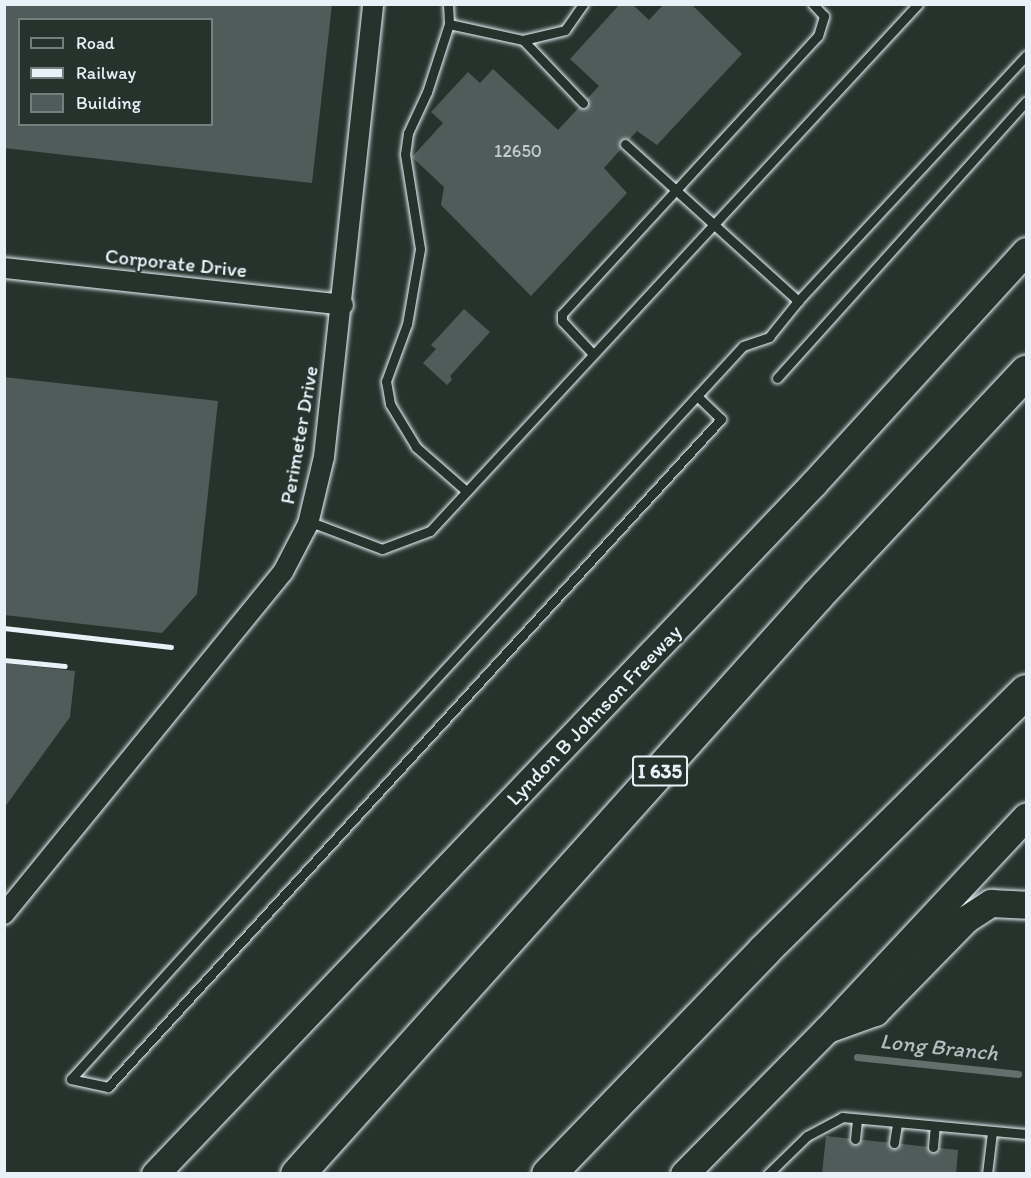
<!DOCTYPE html>
<html>
<head>
<meta charset="utf-8">
<style>
  body { margin:0 }
  #map { position:relative; width:1031px; height:1178px; overflow:hidden; background:#26332d; font-family:Itim,sans-serif }
  div>[style] { position:absolute }
  [style*='--x'] { left:calc(var(--x)*1px); top:calc(var(--y)*1px); width:calc(var(--w)*1px); rotate:calc(var(--a)*1deg) }
  .stream>* { height:7px; margin:-3.5px; padding:0 3.5px; transform-origin:3.5px; border-radius:3.5px; background:#636f6d }
  .building>* { inset:0; background:#505c59 }
  .roads { filter:drop-shadow(0 0 2px #e8f1f8) drop-shadow(0 0 2px #e8f1f8) }
  .service>* { height:9px; margin:-4.5px; padding:0 4.5px; transform-origin:4.5px; border-radius:4.5px; background:#26332d }
  .minor>* { height:20px; margin:-10px; padding:0 10px; transform-origin:10px; border-radius:10px; background:#26332d }
  .secondary>* { height:27px; margin:-13.5px; padding:0 13.5px; transform-origin:13.5px; border-radius:13.5px; background:#26332d }
  .motorway>* { height:33px; margin:-16.5px; padding:0 16.5px; transform-origin:16.5px; border-radius:16.5px; background:#26332d }
  .rail>* { height:4.5px; margin:-2.25px; padding:0 2.25px; transform-origin:2.25px; border-radius:2.25px; background:#e8f1f8 }
  span { translate:-50% -50%; white-space:nowrap; text-align:center; line-height:1.15; -webkit-text-stroke:4.5px #26332d; paint-order:stroke }
  .number-label { font-size:18px; color:#c2ccd0 }
  .number-label span { -webkit-text-stroke-width:0 }
  .shield-label span { padding:2px 4px; background:#26332d; border:2px solid; border-radius:4px; -webkit-text-stroke-width:0 }
  .shield-label { font-size:20px; color:#e8f1f8; font-weight:700 }
  .street-label { font-size:21px; color:#e8f1f8 }
  .water-label { font-size:22px; color:#b3bdc0; font-style:italic }
  .frame { position:absolute; inset:0; border:6px solid #e8f1f8; pointer-events:none }
  .legend { position:absolute; left:18px; top:18px; width:195px; height:108px; box-sizing:border-box; background:#26332d; border:2px solid #747f7e; margin:0; padding:8px 10px; list-style:none; font-size:18px; color:#e8f1f8 }
  .legend li { display:flex; align-items:center; gap:12px; height:30px }
  .legend b { width:30px; border:2px solid #747f7e }
</style>
</head>
<body>
<div id="map">
  <div class="stream">
    <i style="--x:857;--y:1057;--w:162;--a:6"></i>
  </div>
  <div class="building">
    <i style="clip-path:polygon(evenodd,4px 4px,332px 4px,312px 183px,4px 148px,4px 4px,20px 20px,212px 20px,212px 124px,20px 124px,20px 20px)"></i>
    <i style="clip-path:polygon(620px 4px,632px 4px,649px 20px,664px 4px,691px 4px,742px 54px,657px 145px,637px 131px,604px 168px,627px 193px,531px 296px,441px 205px,444px 187px,412px 157px,443px 123px,431px 112px,468px 72px,480px 83px,493px 69px,558px 130px,599px 86px,570px 59px)"></i>
    <i style="clip-path:polygon(464px 309px,490px 332px,450px 376px,452px 380px,447px 385px,423px 363px,436px 349px,431px 345px)"></i>
    <i style="clip-path:polygon(4px 377px,218px 401px,197px 594px,162px 633px,4px 615px)"></i>
    <i style="clip-path:polygon(4px 663px,75px 671px,70px 717px,4px 808px)"></i>
    <i style="clip-path:polygon(826px 1136px,958px 1150px,956px 1174px,822px 1174px)"></i>
  </div>
  <div class="roads">
    <div class="service">
      <i style="--x:448;--y:4;--w:20;--a:87"></i>
      <i style="--x:449;--y:24;--w:76;--a:12.2"></i>
      <i style="--x:523;--y:40;--w:43;--a:-13.4"></i>
      <i style="--x:565;--y:30;--w:32;--a:-55"></i>
      <i style="--x:449;--y:24;--w:71;--a:107.9"></i>
      <i style="--x:427;--y:92;--w:45;--a:114.9"></i>
      <i style="--x:408;--y:133;--w:21;--a:98"></i>
      <i style="--x:405;--y:154;--w:96;--a:81"></i>
      <i style="--x:420;--y:249;--w:76;--a:99.8"></i>
      <i style="--x:407;--y:324;--w:61;--a:110.2"></i>
      <i style="--x:386;--y:381;--w:23;--a:80"></i>
      <i style="--x:390;--y:404;--w:50;--a:58.8"></i>
      <i style="--x:416;--y:447;--w:67;--a:41.3"></i>
      <i style="--x:523;--y:40;--w:87;--a:46.4"></i>
      <i style="--x:625;--y:144;--w:234;--a:42.2"></i>
      <i style="--x:798;--y:301;--w:335;--a:-47.1"></i>
      <i style="--x:593;--y:354;--w:45;--a:-133.2"></i>
      <i style="--x:562;--y:321;--w:7;--a:-90"></i>
      <i style="--x:562;--y:314;--w:378;--a:-47.4"></i>
      <i style="--x:818;--y:36;--w:21;--a:-73"></i>
      <i style="--x:824;--y:16;--w:16;--a:-133"></i>
      <i style="--x:777;--y:378;--w:372;--a:-48"></i>
      <i style="--x:697;--y:396;--w:33;--a:44"></i>
      <i style="--x:721;--y:419;--w:907;--a:132.54"></i>
      <i style="--x:108;--y:1087;--w:38;--a:-168"></i>
      <i style="--x:71;--y:1079;--w:378;--a:-47.8"></i>
      <i style="--x:325;--y:799;--w:616;--a:-47.3"></i>
      <i style="--x:743;--y:346;--w:28;--a:-19"></i>
      <i style="--x:769;--y:337;--w:46;--a:-51.1"></i>
      <i style="--x:308;--y:521;--w:79;--a:20.7"></i>
      <i style="--x:382;--y:549;--w:51;--a:-20.6"></i>
      <i style="--x:430;--y:531;--w:718;--a:-47.2"></i>
      <i style="--x:855;--y:1139;--w:20;--a:-84"></i>
      <i style="--x:894;--y:1143;--w:20;--a:-81"></i>
      <i style="--x:933;--y:1147;--w:21;--a:-85"></i>
      <i style="--x:768;--y:1174;--w:54;--a:-44.3"></i>
      <i style="--x:807;--y:1136;--w:40;--a:-28"></i>
      <i style="--x:842;--y:1117;--w:185;--a:5.3"></i>
      <i style="--x:987;--y:1174;--w:42;--a:-83.2"></i>
    </div>
    <div class="minor">
      <i style="--x:4;--y:268;--w:341;--a:6.2"></i>
      <i style="--x:4;--y:914;--w:441;--a:-50.8"></i>
      <i style="--x:283;--y:572;--w:54;--a:-62.5"></i>
      <i style="--x:308;--y:524;--w:69;--a:-76.6"></i>
      <i style="--x:324;--y:457;--w:456;--a:-83.8"></i>
    </div>
    <div class="secondary">
      <i style="--x:830;--y:1028;--w:48;--a:-19.6"></i>
      <i style="--x:875;--y:1012;--w:130;--a:-45.6"></i>
      <i style="--x:966;--y:919;--w:30;--a:-33"></i>
      <i style="--x:991;--y:903;--w:35;--a:3"></i>
      <i style="--x:155;--y:1174;--w:955;--a:-46.36"></i>
      <i style="--x:814;--y:483;--w:314;--a:-47.6"></i>
      <i style="--x:684;--y:1174;--w:204;--a:-45.4"></i>
      <i style="--x:827;--y:1029;--w:291;--a:-46.9"></i>
    </div>
    <div class="motorway">
      <i style="--x:297;--y:1174;--w:778;--a:-48.07"></i>
      <i style="--x:817;--y:595;--w:306;--a:-46.9"></i>
      <i style="--x:548;--y:1174;--w:311;--a:-46"></i>
      <i style="--x:764;--y:950;--w:368;--a:-44.7"></i>
    </div>
  </div>
  <div class="rail">
    <i style="--x:4;--y:628;--w:168;--a:6.5"></i>
    <i style="--x:4;--y:660;--w:61;--a:5.6"></i>
  </div>
  <div class="number-label">
    <span style="left:518px;top:151px">12650</span>
  </div>
  <div class="shield-label">
    <span style="left:660px;top:771px">I 635</span>
  </div>
  <div class="street-label">
    <span style="left:176px;top:263px;rotate:6deg">Corporate Drive</span>
    <span style="left:299px;top:435px;rotate:-80deg">Perimeter Drive</span>
    <span style="left:594px;top:715px;rotate:-46deg">Lyndon B Johnson Freeway</span>
  </div>
  <div class="water-label">
    <span style="left:939px;top:1047px;rotate:6deg">Long Branch</span>
  </div>
  <div class="frame"></div>
  <ul class="legend">
  <li><b style="height:8px;background:#26332d"></b>Road</li>
  <li><b style="height:8px;background:#e8f1f8"></b>Railway</li>
  <li><b style="height:16px;background:#505c59"></b>Building</li>
  </ul>
</div>
</body>
</html>
